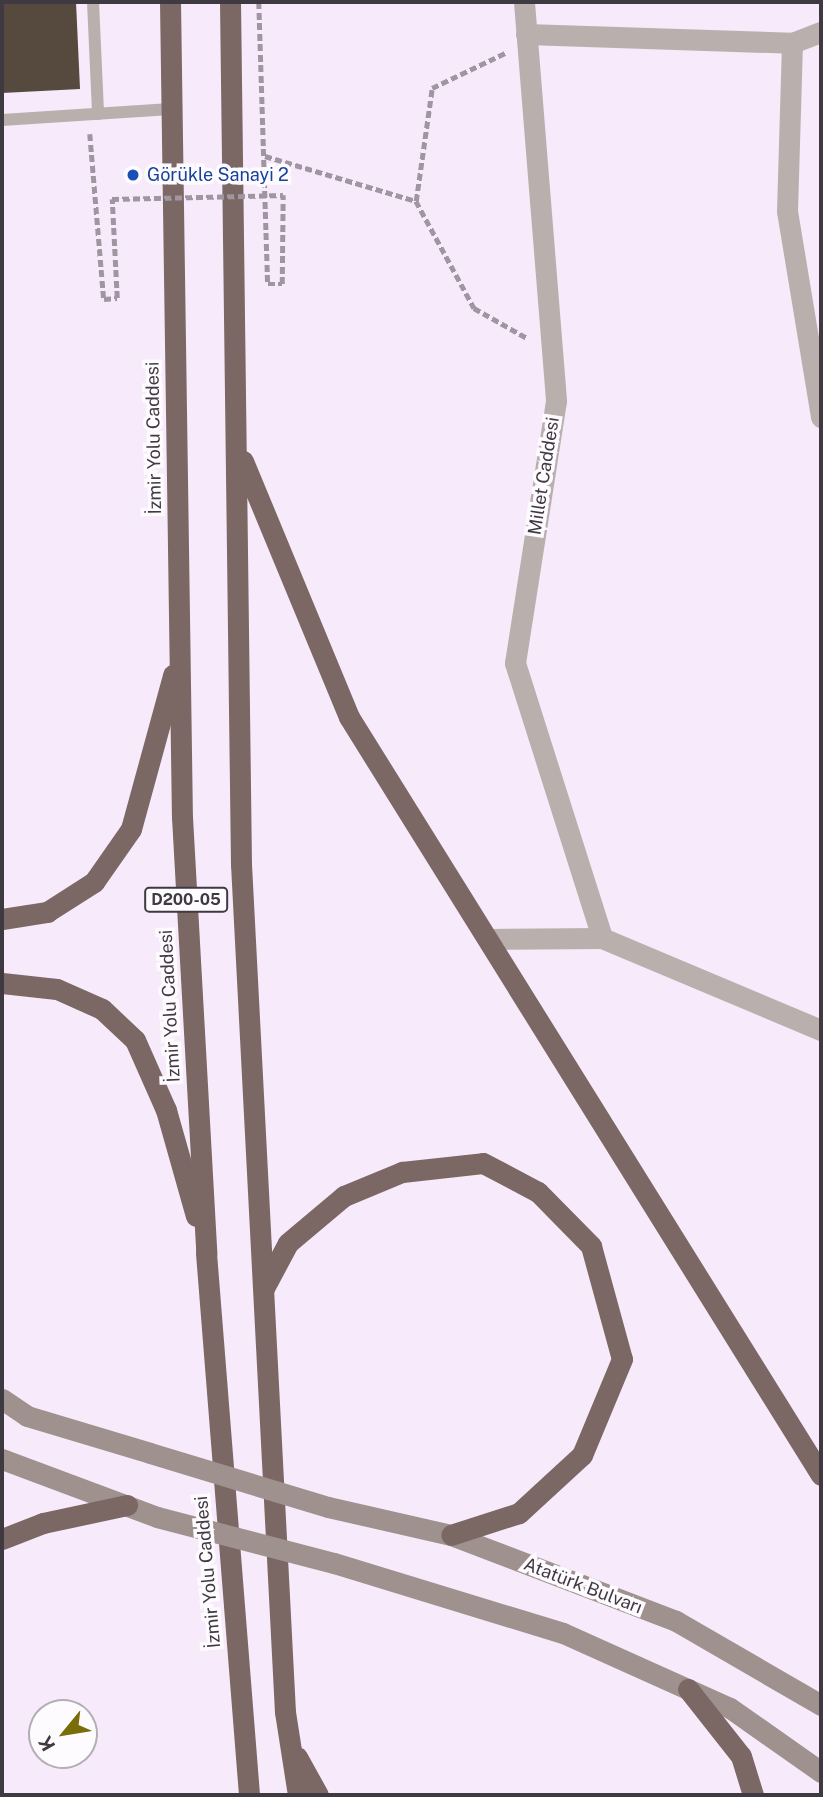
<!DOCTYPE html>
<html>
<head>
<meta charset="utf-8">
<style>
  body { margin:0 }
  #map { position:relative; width:823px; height:1797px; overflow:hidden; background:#f7eafb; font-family:"Public Sans",sans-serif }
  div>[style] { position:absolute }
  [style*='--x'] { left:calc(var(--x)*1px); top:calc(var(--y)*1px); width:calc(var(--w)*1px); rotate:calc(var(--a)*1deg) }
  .building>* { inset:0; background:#56493e }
  .path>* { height:4.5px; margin-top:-2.25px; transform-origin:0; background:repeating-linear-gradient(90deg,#9f96a2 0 7px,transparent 0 10.5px) }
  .lane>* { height:12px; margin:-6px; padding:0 6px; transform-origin:6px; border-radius:6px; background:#b9b0ae }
  .street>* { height:21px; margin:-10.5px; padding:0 10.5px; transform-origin:10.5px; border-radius:10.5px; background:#b9b0ae }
  .secondary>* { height:21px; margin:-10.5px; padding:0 10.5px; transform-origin:10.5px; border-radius:10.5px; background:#9f918e }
  .highway>* { height:21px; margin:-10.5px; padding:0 10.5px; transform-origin:10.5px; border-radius:10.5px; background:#7b6764 }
  .path-bridge>* { height:4.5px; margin-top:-2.25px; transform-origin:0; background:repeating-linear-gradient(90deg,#9f96a2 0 7px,transparent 0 10.5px) }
  .secondary-bridge>* { height:21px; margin:-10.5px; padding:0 10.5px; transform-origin:10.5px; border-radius:10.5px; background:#9f918e }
  .dots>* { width:19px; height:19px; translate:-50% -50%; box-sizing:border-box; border:4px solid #fefbff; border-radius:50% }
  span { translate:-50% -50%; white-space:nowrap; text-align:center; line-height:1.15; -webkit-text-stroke:7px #fefbff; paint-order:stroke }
  .shield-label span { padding:2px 5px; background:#fefbff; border:2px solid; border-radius:5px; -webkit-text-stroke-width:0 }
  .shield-label { font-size:16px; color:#3f3a41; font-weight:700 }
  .transit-label { font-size:18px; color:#164399 }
  .left { translate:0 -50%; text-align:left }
  .street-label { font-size:18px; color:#3f3a41 }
  .frame { position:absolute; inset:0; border:4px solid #3f3a41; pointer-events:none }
  .north { position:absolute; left:28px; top:1699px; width:70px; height:70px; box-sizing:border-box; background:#fefbff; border:2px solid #b2aeb3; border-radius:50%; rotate:240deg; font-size:19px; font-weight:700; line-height:28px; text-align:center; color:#3f3a41 }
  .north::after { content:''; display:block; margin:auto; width:24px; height:32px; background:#796d09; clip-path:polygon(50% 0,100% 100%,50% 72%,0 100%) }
</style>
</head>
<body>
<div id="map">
  <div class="building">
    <i style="clip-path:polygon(2px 2px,76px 2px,80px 89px,2px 93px)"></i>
  </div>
  <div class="path">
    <i style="--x:259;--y:2;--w:282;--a:88.2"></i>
    <i style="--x:268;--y:284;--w:14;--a:0"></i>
    <i style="--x:282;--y:284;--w:89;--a:-89.4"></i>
    <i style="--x:90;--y:134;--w:166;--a:85.2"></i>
    <i style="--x:104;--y:299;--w:13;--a:-4"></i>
    <i style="--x:117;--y:298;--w:99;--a:-92.9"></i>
    <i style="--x:265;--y:156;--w:158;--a:16.6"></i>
    <i style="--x:416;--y:201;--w:122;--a:61.5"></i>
    <i style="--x:474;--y:308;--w:61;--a:29.5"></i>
    <i style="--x:416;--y:201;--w:114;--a:-81.9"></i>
    <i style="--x:432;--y:88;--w:81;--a:-25.6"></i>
  </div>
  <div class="lane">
    <i style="--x:93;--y:2;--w:112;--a:87.4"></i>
    <i style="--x:2;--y:120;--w:169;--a:-3.7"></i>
  </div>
  <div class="street">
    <i style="--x:524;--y:2;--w:400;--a:85.4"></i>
    <i style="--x:556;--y:401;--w:265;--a:98.9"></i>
    <i style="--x:515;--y:663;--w:288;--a:72.4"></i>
    <i style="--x:526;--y:34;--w:266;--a:1.9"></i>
    <i style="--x:792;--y:43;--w:31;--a:-21"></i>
    <i style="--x:792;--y:43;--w:168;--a:91.7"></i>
    <i style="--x:787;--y:211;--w:209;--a:80.6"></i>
    <i style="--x:489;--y:939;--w:113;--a:-0.5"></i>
    <i style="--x:602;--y:938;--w:238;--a:22.8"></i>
  </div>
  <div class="secondary">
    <i style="--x:2;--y:1399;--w:30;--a:34"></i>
    <i style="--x:27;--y:1416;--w:128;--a:16.7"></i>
    <i style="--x:2;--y:1459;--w:165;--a:20.5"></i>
    <i style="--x:328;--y:1507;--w:126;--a:12.8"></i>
    <i style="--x:451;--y:1535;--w:241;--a:20.9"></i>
    <i style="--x:676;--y:1621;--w:168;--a:30.1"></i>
    <i style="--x:334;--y:1563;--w:239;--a:17"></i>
    <i style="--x:563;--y:1633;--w:183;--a:24.2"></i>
    <i style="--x:730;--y:1708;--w:111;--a:35.1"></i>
  </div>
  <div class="highway">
    <i style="--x:170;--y:2;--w:815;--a:89.16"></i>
    <i style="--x:182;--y:817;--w:437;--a:86.8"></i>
    <i style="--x:206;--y:1253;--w:544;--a:85.46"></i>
    <i style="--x:230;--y:2;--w:862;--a:89.27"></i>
    <i style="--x:241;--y:864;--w:849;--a:87.03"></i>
    <i style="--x:285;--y:1712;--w:84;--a:81.1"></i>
    <i style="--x:243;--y:461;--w:277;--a:67.5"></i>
    <i style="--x:349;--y:717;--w:893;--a:58.09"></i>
    <i style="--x:2;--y:919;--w:46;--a:-8.8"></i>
    <i style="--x:47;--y:912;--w:56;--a:-32.6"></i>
    <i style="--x:94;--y:882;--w:65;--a:-55.1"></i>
    <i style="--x:131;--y:829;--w:160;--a:-74.7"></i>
    <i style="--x:2;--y:983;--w:55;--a:6.2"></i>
    <i style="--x:57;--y:989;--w:49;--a:24"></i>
    <i style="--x:102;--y:1009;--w:45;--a:43.2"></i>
    <i style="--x:135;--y:1040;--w:77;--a:66.1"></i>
    <i style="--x:166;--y:1110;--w:110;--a:74.2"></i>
    <i style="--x:264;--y:1288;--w:51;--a:-61.9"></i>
    <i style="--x:288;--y:1243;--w:73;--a:-40"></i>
    <i style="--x:344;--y:1196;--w:63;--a:-22.5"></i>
    <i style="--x:402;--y:1172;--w:81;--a:-6.3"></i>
    <i style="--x:483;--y:1163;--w:62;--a:27.8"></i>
    <i style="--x:538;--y:1192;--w:76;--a:45.5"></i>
    <i style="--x:591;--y:1246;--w:117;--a:74.7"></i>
    <i style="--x:622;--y:1359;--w:104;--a:112.6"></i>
    <i style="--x:582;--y:1455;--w:86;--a:137.4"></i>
    <i style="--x:519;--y:1513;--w:71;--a:162.1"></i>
    <i style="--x:2;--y:1539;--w:44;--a:-21.3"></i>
    <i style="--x:43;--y:1523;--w:86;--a:-12.1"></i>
    <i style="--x:688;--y:1689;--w:85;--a:51.7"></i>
    <i style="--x:741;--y:1756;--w:41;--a:72.9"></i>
    <i style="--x:297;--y:1757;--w:43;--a:61.1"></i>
  </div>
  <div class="path-bridge">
    <i style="--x:112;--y:199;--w:171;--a:-1.3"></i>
  </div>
  <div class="secondary-bridge">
    <i style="--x:150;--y:1453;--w:186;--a:16.9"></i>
    <i style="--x:157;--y:1517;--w:183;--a:14.6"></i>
  </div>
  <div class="dots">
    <i style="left:133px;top:175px;background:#1a4fb4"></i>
  </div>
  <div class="shield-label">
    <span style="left:186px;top:900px">D200-05</span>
  </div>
  <div class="transit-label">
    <span class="left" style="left:147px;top:175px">Görükle Sanayi 2</span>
  </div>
  <div class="street-label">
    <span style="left:154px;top:438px;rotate:-91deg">İzmir Yolu Caddesi</span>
    <span style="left:544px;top:476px;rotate:-81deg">Millet Caddesi</span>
    <span style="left:170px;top:1006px;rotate:-93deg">İzmir Yolu Caddesi</span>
    <span style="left:208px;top:1572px;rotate:-95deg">İzmir Yolu Caddesi</span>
    <span style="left:583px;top:1586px;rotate:21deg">Atatürk Bulvarı</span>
  </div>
  <div class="frame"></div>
  <div class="north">K</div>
</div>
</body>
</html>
